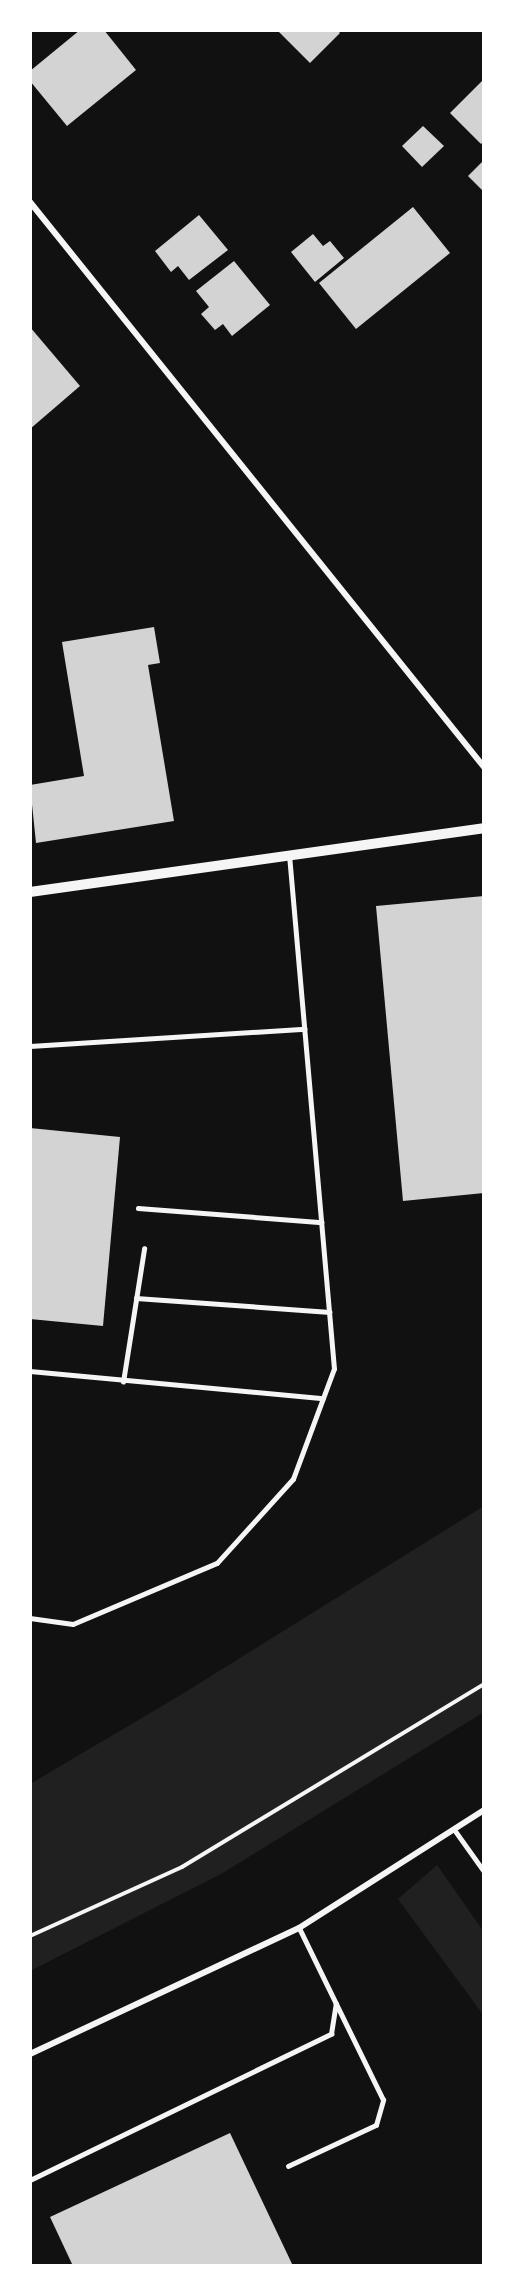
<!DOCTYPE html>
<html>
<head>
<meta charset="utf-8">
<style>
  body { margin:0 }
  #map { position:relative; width:514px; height:2296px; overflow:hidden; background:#111; font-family:Mulish,sans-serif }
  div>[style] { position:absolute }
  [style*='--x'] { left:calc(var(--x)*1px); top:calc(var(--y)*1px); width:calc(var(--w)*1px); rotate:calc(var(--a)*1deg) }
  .green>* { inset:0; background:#202020 }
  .building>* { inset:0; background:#d3d3d3 }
  .path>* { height:4px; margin:-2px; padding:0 2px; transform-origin:2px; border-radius:2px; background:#f5f5f5 }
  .service>* { height:4.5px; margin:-2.25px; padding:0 2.25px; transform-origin:2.25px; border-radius:2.25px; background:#f5f5f5 }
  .minor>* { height:6px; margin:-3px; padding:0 3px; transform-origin:3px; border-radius:3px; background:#f5f5f5 }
  .tertiary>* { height:10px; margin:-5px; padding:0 5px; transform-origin:5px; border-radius:5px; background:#f5f5f5 }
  span { translate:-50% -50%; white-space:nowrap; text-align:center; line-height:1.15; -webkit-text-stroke:4.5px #fff; paint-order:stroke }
  .frame { position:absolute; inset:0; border:32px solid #fff; pointer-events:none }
</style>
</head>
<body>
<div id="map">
  <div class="green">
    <i style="clip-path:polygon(484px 1506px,484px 1712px,221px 1874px,30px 1971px,30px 1784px,179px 1696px)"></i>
    <i style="clip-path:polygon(437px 1865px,484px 1932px,484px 2016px,398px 1899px)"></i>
  </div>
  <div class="building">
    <i style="clip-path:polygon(80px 30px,104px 30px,136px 70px,67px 126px,30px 81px,30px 71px)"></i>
    <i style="clip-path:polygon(277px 30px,337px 30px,340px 33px,310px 63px)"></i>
    <i style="clip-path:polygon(484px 79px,484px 141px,481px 144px,450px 113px)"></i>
    <i style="clip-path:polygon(423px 126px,444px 146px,422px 167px,402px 146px)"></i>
    <i style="clip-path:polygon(484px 160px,484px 192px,468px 176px)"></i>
    <i style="clip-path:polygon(413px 207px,450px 253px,356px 329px,319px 283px)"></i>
    <i style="clip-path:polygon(199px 215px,228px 250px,189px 280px,178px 266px,171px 272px,155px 251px)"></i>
    <i style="clip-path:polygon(313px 234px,323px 246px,330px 241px,344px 258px,315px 282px,291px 252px)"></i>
    <i style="clip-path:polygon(234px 261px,270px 305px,232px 336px,223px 324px,215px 330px,201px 314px,209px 307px,196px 291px)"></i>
    <i style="clip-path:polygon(30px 327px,80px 386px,30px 429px)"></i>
    <i style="clip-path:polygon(154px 627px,160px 663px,148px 665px,174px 821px,36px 843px,30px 785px,84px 776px,62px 642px)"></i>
    <i style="clip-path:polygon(484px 896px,484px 1193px,403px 1201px,376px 906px)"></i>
    <i style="clip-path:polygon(30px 1128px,120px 1137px,103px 1326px,30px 1319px)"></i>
    <i style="clip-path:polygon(230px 2133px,293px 2266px,73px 2266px,50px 2217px)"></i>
  </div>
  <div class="path">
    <i style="--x:30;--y:1936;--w:167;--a:-24.4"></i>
    <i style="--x:182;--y:1867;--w:353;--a:-31.2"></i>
  </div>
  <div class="service">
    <i style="--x:30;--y:1046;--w:275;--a:-3.6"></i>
    <i style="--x:138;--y:1208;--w:184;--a:4.4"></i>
    <i style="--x:136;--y:1298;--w:194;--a:4.1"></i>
    <i style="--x:30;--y:1371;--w:294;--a:5.3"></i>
    <i style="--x:123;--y:1382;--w:135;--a:-81"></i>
    <i style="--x:30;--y:1618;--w:43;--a:7.9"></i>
    <i style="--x:73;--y:1624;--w:156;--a:-23"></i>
    <i style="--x:217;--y:1563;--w:113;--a:-47.9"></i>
    <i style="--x:293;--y:1479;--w:117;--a:-69.6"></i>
    <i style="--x:334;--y:1369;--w:516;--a:-95"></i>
    <i style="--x:454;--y:1829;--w:52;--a:54.5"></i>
    <i style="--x:288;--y:2166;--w:97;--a:-25"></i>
    <i style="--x:376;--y:2125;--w:26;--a:-74"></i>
    <i style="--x:383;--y:2100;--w:107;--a:-116.1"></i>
    <i style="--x:30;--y:2180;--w:335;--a:-25.9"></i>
    <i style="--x:331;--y:2034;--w:30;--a:-81"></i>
    <i style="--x:336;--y:2004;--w:85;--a:-116"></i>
  </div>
  <div class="minor">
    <i style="--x:30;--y:202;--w:725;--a:51.22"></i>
    <i style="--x:30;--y:2054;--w:297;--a:-25.1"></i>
    <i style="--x:299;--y:1928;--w:219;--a:-32.5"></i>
  </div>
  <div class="tertiary">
    <i style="--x:30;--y:892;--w:458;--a:-8"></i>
  </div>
  <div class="frame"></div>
</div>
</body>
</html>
